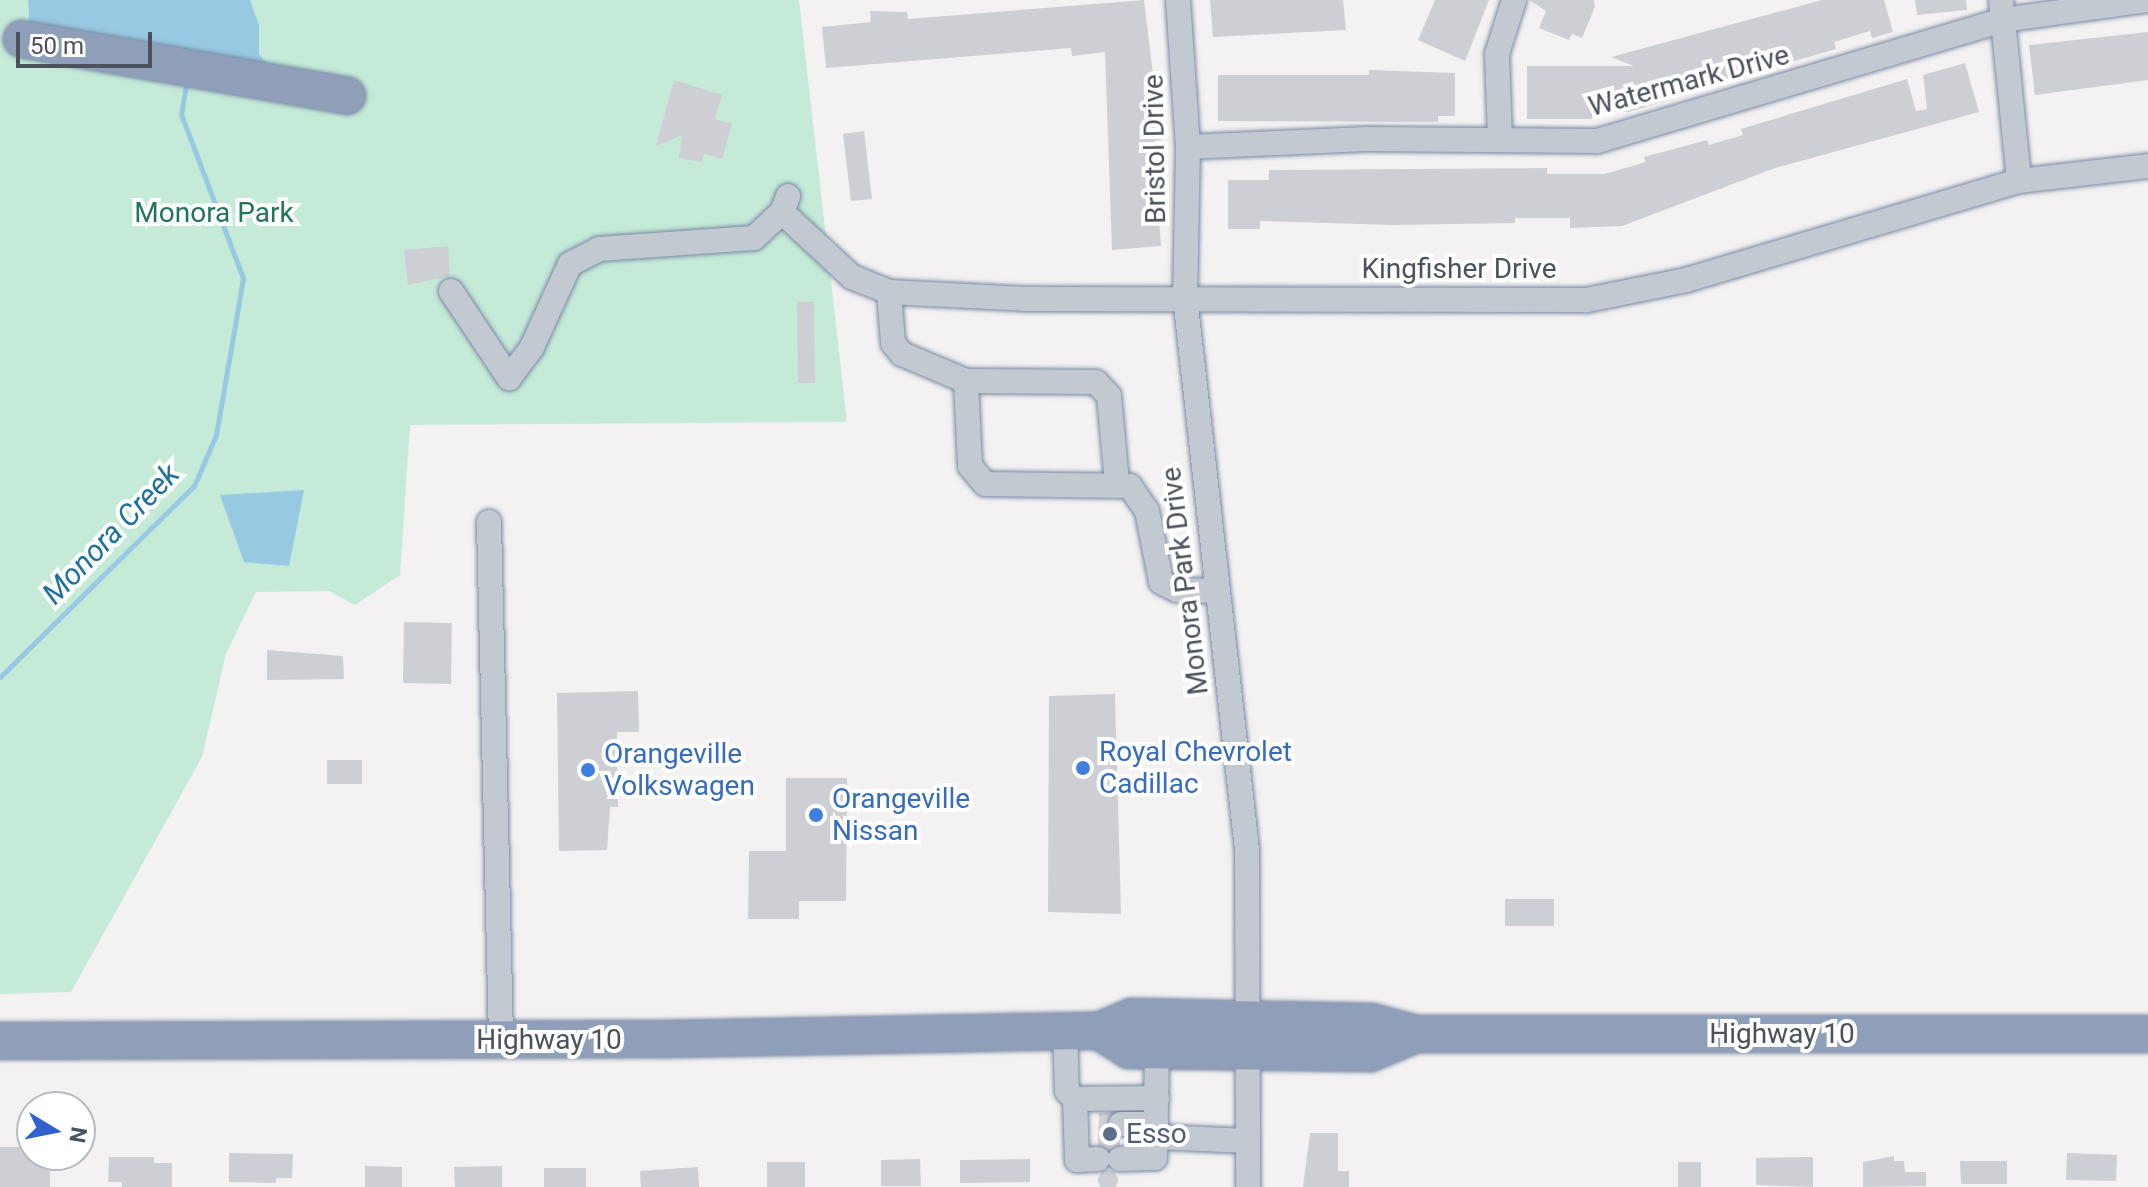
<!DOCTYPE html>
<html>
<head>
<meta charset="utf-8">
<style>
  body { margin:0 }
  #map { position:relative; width:2148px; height:1187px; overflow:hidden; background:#f3f1f1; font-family:Roboto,sans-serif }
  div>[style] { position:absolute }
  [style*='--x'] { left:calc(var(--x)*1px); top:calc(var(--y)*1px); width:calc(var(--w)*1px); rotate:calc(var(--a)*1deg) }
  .green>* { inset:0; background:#c5ead8 }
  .water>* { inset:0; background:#98c9e2 }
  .stream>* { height:5px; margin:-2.5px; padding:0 2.5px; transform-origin:2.5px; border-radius:2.5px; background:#98c9e2 }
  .building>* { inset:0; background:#cecfd4 }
  .round { border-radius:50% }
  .minor-tunnel>* { height:24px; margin-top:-12px; transform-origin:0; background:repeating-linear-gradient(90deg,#d1d1d3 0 24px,transparent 0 36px) }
  .roads { filter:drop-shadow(0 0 2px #7a89a5) drop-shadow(0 0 2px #7a89a5) }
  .minor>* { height:24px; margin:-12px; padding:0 12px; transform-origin:12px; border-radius:12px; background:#c3c9d0 }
  .highway>* { height:36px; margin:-18px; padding:0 18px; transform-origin:18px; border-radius:18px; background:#8f9eb9 }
  .dots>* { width:22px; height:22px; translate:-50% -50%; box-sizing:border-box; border:4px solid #fff; border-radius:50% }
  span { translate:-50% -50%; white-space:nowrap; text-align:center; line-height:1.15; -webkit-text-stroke:8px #fff; paint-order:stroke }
  .street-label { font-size:28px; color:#4b525c }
  .park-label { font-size:28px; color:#237557 }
  .shop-label { font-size:28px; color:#366cbe }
  .left { translate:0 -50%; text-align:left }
  .service-label { font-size:28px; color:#4e5e75 }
  .water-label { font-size:30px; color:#1e719b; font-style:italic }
  .north { position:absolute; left:16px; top:1091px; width:80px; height:80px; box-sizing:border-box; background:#fff; border:2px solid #b7babe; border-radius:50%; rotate:100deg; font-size:22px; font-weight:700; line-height:32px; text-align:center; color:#4b525c }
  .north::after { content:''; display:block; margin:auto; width:28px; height:36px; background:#3061cd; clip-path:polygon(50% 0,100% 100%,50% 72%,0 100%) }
  .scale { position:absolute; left:16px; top:32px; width:136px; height:36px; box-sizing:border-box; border:4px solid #4b525c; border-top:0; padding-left:10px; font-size:24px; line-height:28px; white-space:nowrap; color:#4b525c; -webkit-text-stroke:6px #fff; paint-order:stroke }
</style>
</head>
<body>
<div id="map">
  <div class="green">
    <i style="clip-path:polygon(0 0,799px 0,847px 422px,410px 425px,400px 575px,355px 605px,329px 591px,256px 592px,226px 654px,202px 757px,71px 992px,0 994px)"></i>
  </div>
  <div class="water">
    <i style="clip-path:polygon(28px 0,250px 0,259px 25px,259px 54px,272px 71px,30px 31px)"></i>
    <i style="clip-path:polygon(304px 490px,289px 566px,244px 562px,220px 495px)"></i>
  </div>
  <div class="stream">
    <i style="--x:0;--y:677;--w:272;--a:-44.6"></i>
    <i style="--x:194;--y:486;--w:56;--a:-66.7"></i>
    <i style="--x:216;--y:435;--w:159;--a:-80.2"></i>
    <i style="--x:243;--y:278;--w:175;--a:-110.7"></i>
    <i style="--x:181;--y:114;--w:34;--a:-80"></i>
  </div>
  <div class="building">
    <i style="clip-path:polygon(1144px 0,1161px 140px,1154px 141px,1161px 246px,1112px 250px,1105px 52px,1072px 56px,1071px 48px,826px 68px,822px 27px,871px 22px,870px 11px,907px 12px,908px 19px)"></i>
    <i style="clip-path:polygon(1210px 0,1343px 0,1346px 30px,1213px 37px)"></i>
    <i style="clip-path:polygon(1435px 0,1489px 0,1465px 61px,1418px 40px)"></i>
    <i style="clip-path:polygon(1529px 0,1594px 0,1595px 7px,1582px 38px,1572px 34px,1569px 40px,1539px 28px,1546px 11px)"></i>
    <i style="clip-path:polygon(1822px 0,1884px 0,1893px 32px,1872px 38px,1870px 31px,1834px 42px,1836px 49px,1727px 81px,1726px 77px,1709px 82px,1687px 88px,1689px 94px,1628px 112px,1592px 112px,1592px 119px,1527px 119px,1527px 66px,1634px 66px,1611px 57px)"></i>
    <i style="clip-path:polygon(1915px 0,1966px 0,1967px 10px,1917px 15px)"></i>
    <i style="clip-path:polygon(2148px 32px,2148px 80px,2035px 95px,2029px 45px)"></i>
    <i style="clip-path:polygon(1965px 63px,1979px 112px,1775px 168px,1622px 226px,1570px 228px,1570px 218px,1515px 218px,1515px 223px,1393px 225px,1260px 221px,1260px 229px,1228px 229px,1228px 180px,1269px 180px,1269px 170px,1547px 168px,1547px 174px,1605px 174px,1646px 162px,1644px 157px,1707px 140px,1709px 145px,1743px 135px,1741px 129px,1907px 79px,1916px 111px,1927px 109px,1923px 75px)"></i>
    <i style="clip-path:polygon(1369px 70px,1455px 73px,1455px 116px,1438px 116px,1438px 122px,1218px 121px,1218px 75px,1369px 75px)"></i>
    <i style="clip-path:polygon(674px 80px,722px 95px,715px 119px,732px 124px,722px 159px,704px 154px,702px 162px,679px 158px,682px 135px,656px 146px)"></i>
    <i style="clip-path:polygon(864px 131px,872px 199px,851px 201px,843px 134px)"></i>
    <i style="clip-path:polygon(448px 246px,450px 276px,408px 285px,404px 250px)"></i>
    <i style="clip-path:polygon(797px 302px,814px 302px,815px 383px,798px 383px)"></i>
    <i style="clip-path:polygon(404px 622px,452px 623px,451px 684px,403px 683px)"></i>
    <i style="clip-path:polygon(267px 650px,343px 656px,344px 679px,267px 680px)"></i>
    <i style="clip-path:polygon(638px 691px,639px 732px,617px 732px,618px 807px,610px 807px,607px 850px,559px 851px,557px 693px)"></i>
    <i style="clip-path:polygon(1115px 694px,1121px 914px,1048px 912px,1049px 696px)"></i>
    <i style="clip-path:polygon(327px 760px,362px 760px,362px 784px,327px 784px)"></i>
    <i style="clip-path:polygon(786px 778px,847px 778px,846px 901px,799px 901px,799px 919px,748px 919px,749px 851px,786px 851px)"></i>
    <i style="clip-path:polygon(1505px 899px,1554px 899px,1554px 926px,1505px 926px)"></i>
    <i style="clip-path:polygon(1099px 1114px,1111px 1114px,1108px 1131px,1120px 1144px,1109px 1149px,1098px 1144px)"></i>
    <i style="clip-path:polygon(1310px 1133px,1338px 1133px,1338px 1171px,1349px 1171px,1349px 1187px,1303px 1187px)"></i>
    <i style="clip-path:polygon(0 1147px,32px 1147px,32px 1155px,50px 1155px,50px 1187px,0 1187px)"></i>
    <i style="clip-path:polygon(229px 1153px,293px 1154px,292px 1178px,276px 1178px,276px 1183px,229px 1182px)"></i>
    <i style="clip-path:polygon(2067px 1153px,2117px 1155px,2116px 1181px,2066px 1180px)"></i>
    <i style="clip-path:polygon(1894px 1156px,1894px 1161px,1904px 1161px,1905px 1172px,1926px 1172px,1926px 1186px,1863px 1187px,1863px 1162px)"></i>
    <i style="clip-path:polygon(109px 1157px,154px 1157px,154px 1163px,172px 1163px,172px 1187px,122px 1187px,122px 1182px,108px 1182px)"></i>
    <i style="clip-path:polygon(1813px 1157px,1813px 1187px,1756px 1185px,1756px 1158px)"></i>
    <i style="clip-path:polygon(920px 1159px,921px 1186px,881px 1186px,881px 1160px)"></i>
    <i style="clip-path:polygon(1030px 1159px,1030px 1182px,960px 1183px,960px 1160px)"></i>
    <i style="clip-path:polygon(1960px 1161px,2007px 1161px,2007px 1184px,1961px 1184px)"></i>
    <i style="clip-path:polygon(767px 1162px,805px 1162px,805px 1187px,767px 1187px)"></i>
    <i style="clip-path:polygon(1678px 1162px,1701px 1162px,1701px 1187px,1678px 1187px)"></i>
    <i style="clip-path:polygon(365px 1166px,402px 1167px,402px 1187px,365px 1187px)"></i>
    <i style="clip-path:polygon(502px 1166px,502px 1187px,455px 1187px,454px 1167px)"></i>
    <i style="clip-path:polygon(698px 1167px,699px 1187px,641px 1187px,640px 1171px)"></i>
    <i style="clip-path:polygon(544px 1168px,586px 1168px,586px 1187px,544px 1187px)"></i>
    <i class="round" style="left:1098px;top:1170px;width:20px;height:20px"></i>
  </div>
  <div class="minor-tunnel">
    <i style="--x:1099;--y:1125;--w:22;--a:-3"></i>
    <i style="--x:1098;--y:1144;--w:22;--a:0"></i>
  </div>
  <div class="roads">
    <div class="minor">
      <i style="--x:1178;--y:0;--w:147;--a:86.1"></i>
      <i style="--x:1188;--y:147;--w:150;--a:91.1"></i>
      <i style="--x:1185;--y:297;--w:556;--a:83.6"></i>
      <i style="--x:1247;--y:850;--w:337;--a:89.8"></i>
      <i style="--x:2001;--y:0;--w:182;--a:84.3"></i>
      <i style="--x:1500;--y:139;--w:85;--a:-92"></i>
      <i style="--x:1497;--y:54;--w:57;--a:-72.5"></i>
      <i style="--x:1188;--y:147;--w:178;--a:-2.6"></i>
      <i style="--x:1366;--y:139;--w:231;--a:0.5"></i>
      <i style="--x:1597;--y:141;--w:424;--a:-16.6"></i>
      <i style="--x:2003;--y:20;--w:146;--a:-7.9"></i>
      <i style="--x:782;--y:212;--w:96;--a:42.9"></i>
      <i style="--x:852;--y:277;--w:40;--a:22"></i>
      <i style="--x:889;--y:292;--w:136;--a:2.9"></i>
      <i style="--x:1025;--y:299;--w:562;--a:0.1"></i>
      <i style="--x:1587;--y:300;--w:101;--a:-11.4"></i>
      <i style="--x:1686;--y:280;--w:347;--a:-16.6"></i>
      <i style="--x:2019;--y:181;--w:130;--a:-6.6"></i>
      <i style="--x:451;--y:291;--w:105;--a:56.3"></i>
      <i style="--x:509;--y:378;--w:39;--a:-53"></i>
      <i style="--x:532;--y:347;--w:91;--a:-65.4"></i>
      <i style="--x:570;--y:264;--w:33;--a:-27"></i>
      <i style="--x:599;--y:249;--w:155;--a:-4.1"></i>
      <i style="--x:754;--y:238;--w:38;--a:-43"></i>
      <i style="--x:782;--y:212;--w:17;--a:-69"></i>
      <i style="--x:889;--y:292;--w:51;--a:85.5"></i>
      <i style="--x:893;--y:343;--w:14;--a:51"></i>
      <i style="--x:902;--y:354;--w:69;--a:22.9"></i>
      <i style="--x:966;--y:381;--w:85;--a:87.3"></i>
      <i style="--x:970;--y:466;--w:23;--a:50"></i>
      <i style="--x:985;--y:484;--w:145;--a:0.8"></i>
      <i style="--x:1130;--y:486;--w:30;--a:56"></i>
      <i style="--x:1147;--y:511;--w:72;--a:78.8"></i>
      <i style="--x:1161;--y:582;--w:18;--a:27"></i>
      <i style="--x:1177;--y:590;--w:40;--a:1.4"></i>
      <i style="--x:966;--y:381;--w:130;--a:0.4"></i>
      <i style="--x:1096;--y:382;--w:19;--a:47"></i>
      <i style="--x:1109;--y:396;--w:87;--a:84.7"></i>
      <i style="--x:489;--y:522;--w:518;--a:88.67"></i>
      <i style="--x:1065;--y:1031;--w:60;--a:88.1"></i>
      <i style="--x:1067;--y:1091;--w:11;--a:45"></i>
      <i style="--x:1075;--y:1099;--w:82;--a:-0.7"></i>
      <i style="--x:1075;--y:1099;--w:61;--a:88.1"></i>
      <i style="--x:1077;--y:1160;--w:21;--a:-3"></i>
      <i style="--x:1121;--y:1124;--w:35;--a:0"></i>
      <i style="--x:1156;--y:1137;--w:92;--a:2.5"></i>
      <i style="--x:1120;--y:1159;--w:35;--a:-2"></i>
      <i style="--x:1155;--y:1158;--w:108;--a:-88.9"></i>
    </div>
    <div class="highway">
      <i style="--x:22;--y:39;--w:330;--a:9.9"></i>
      <i style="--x:1099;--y:1031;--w:36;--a:32"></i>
      <i style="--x:1129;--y:1050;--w:241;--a:0.7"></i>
      <i style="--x:1370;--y:1053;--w:50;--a:-22.4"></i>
      <i style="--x:0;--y:1041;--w:667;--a:-0.17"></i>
      <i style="--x:667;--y:1039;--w:432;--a:-1.1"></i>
      <i style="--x:1099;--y:1031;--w:36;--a:-23"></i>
      <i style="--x:1132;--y:1017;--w:239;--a:1.2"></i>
      <i style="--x:1371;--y:1022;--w:47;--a:14.9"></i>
      <i style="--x:1416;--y:1034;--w:732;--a:0"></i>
    </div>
  </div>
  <div class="dots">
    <i style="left:1083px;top:768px;background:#3f7fe0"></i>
    <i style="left:588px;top:770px;background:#3f7fe0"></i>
    <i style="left:816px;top:815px;background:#3f7fe0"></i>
    <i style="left:1110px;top:1134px;background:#5c6f8a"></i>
  </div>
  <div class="street-label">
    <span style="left:1689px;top:81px;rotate:-15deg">Watermark Drive</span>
    <span style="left:1155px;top:149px;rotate:-91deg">Bristol Drive</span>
    <span style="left:1459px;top:269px">Kingfisher Drive</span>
    <span style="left:1185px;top:581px;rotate:-97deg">Monora Park Drive</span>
    <span style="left:1782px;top:1034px">Highway 10</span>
    <span style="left:549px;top:1040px">Highway 10</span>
  </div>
  <div class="park-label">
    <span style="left:214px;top:213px">Monora Park</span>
  </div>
  <div class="shop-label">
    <span class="left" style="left:1099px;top:768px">Royal Chevrolet<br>Cadillac</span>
    <span class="left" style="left:604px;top:770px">Orangeville<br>Volkswagen</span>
    <span class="left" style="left:832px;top:815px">Orangeville<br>Nissan</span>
  </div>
  <div class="service-label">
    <span class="left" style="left:1126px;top:1134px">Esso</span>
  </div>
  <div class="water-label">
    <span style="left:111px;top:534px;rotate:-46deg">Monora Creek</span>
  </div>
  <div class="north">N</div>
  <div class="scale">50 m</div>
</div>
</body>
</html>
